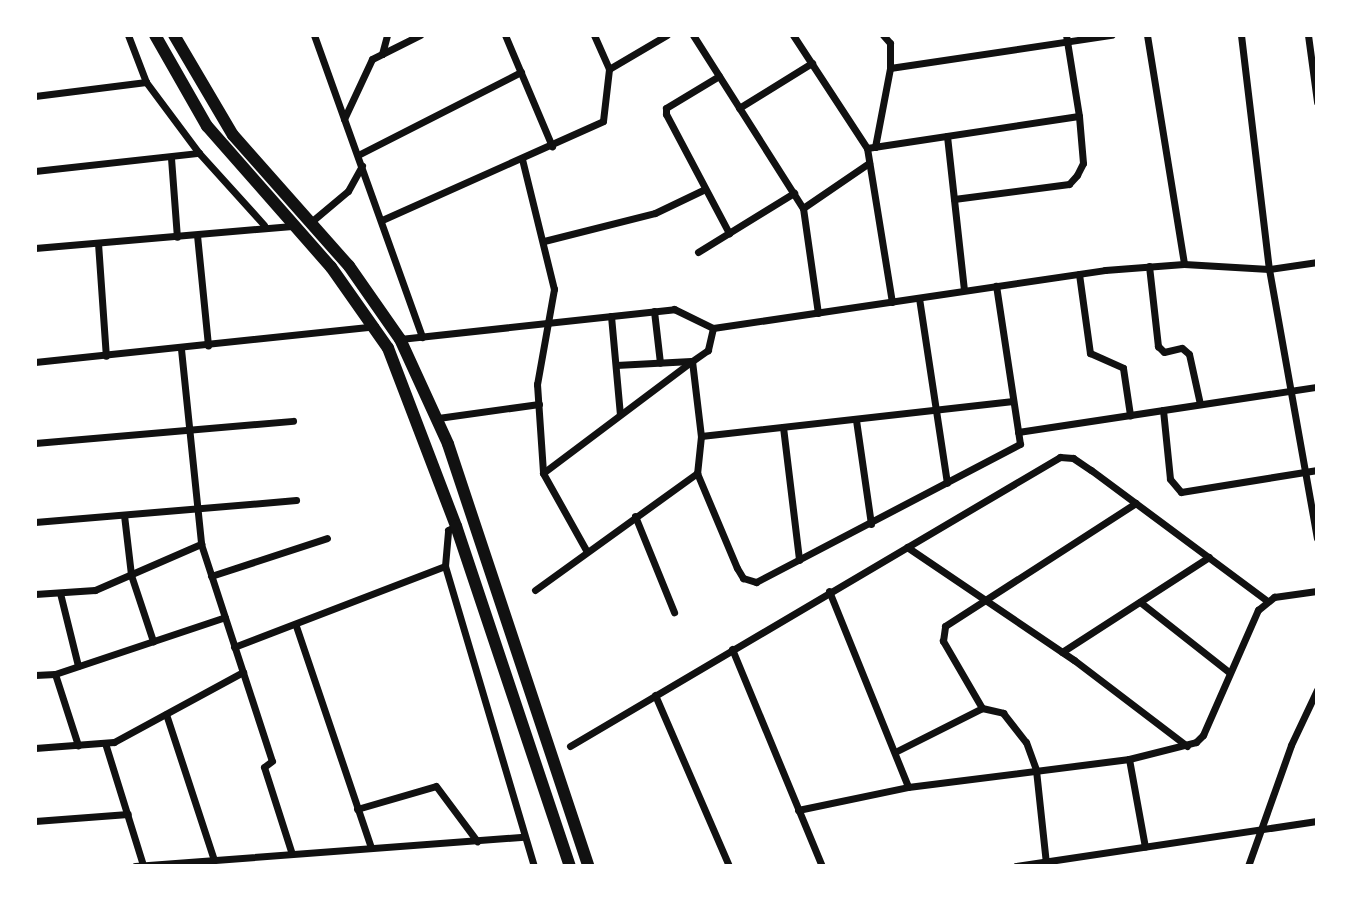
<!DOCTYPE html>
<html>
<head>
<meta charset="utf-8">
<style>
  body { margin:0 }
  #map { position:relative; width:1352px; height:901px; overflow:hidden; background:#fff; font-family:"Source Sans 3",sans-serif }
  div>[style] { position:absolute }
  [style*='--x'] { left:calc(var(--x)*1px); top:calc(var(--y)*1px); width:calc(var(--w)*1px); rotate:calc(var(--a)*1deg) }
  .minor>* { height:7px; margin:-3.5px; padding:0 3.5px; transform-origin:3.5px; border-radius:3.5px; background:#111 }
  .primary>* { height:12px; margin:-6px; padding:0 6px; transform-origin:6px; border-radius:6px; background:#111 }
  span { translate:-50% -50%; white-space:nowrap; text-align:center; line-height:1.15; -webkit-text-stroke:7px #fff; paint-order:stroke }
  .frame { position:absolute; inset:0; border:37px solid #fff; pointer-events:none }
</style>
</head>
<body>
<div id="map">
  <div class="minor">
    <i style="--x:128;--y:35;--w:50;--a:69"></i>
    <i style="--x:146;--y:82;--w:89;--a:53.3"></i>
    <i style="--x:199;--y:153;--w:97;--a:47.9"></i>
    <i style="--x:314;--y:35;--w:321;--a:70.3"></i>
    <i style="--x:505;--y:35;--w:121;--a:67.1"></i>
    <i style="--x:594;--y:35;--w:37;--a:66"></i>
    <i style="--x:693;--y:35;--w:205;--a:57.6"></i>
    <i style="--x:803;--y:208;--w:106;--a:81.9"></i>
    <i style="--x:793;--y:35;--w:135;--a:56.8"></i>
    <i style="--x:867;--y:148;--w:156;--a:80.8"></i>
    <i style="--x:1147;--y:35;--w:232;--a:80.8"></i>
    <i style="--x:1241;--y:35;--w:236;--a:83.2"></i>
    <i style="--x:1269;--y:269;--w:273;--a:79.9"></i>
    <i style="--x:1308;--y:35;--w:68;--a:82.3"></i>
    <i style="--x:382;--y:54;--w:20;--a:-75"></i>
    <i style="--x:890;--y:68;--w:224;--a:-8.5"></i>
    <i style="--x:719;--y:76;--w:62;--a:148.9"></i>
    <i style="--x:666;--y:108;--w:6;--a:90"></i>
    <i style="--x:666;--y:114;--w:135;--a:62.1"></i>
    <i style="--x:35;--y:96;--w:112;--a:-7.2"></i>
    <i style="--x:739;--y:108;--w:86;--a:-31.7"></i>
    <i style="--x:344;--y:119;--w:66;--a:-65"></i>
    <i style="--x:372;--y:59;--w:54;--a:-26.6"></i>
    <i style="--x:947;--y:136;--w:155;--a:83.7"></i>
    <i style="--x:875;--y:147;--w:80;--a:-79.2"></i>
    <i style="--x:890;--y:68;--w:25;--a:-90"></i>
    <i style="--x:890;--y:43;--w:11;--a:-131"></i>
    <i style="--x:867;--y:148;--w:214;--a:-8.6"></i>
    <i style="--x:358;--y:155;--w:183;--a:-27"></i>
    <i style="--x:171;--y:158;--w:79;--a:85.7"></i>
    <i style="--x:522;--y:159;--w:134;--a:76.2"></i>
    <i style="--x:554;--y:289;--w:97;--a:100.1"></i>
    <i style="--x:537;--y:384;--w:89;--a:86.1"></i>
    <i style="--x:35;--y:171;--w:165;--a:-6.3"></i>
    <i style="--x:954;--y:199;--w:116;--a:-7.4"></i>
    <i style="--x:1069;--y:184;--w:12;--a:-48"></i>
    <i style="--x:1077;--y:175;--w:13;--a:-63"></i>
    <i style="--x:1083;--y:163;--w:47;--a:-94.9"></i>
    <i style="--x:1079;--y:116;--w:82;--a:-99.1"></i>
    <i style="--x:803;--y:208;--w:80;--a:-34.3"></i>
    <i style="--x:382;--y:220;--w:242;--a:-24.1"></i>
    <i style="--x:603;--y:121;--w:52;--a:-83.4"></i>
    <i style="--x:609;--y:69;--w:67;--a:-30.4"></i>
    <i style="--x:311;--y:222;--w:48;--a:-40"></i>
    <i style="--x:348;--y:191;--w:29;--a:-61"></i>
    <i style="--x:197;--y:235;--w:111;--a:84.3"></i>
    <i style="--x:544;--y:241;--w:114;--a:-14.2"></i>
    <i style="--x:655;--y:213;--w:55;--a:-25.6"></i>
    <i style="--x:98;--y:243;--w:113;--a:86"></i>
    <i style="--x:35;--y:248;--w:258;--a:-4.9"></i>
    <i style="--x:698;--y:252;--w:113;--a:-31.6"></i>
    <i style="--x:1149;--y:266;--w:81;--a:83.6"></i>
    <i style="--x:1158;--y:346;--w:8;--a:45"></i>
    <i style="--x:1164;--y:352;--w:18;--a:-13"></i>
    <i style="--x:1182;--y:348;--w:9;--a:41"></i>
    <i style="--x:1189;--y:354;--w:51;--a:77.6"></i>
    <i style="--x:1079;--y:274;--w:80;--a:82.1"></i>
    <i style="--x:1090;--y:353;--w:36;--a:24"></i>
    <i style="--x:1123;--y:368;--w:48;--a:81.5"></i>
    <i style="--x:919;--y:298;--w:187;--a:81.4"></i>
    <i style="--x:654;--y:311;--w:52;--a:83.4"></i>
    <i style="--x:611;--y:316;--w:98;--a:84.8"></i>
    <i style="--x:713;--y:328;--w:23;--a:103"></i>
    <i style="--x:708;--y:350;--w:19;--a:145"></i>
    <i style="--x:692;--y:361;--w:76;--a:83.2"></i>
    <i style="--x:701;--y:436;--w:37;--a:96"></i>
    <i style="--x:697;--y:473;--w:103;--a:67.2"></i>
    <i style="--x:737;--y:568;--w:12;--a:59"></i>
    <i style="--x:743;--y:578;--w:14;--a:17"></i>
    <i style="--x:756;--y:582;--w:298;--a:-27.6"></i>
    <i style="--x:1020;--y:444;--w:160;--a:-98.6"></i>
    <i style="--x:400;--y:339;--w:276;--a:-6.2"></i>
    <i style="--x:674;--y:309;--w:43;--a:26"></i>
    <i style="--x:713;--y:328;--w:396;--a:-8.4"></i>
    <i style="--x:1105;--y:270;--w:79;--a:-4.3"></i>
    <i style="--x:1184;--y:264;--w:85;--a:3.4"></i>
    <i style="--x:1269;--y:269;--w:49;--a:-8.3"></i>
    <i style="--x:181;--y:349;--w:196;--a:84.1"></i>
    <i style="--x:201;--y:544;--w:228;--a:71.9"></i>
    <i style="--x:272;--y:761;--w:10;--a:143"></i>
    <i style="--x:264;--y:767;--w:91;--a:72.2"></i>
    <i style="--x:35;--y:362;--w:342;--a:-6"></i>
    <i style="--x:616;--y:365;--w:75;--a:-3.1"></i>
    <i style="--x:1163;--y:410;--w:69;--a:84.2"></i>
    <i style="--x:1170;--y:479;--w:17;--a:50"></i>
    <i style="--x:1181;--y:492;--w:138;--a:-9.2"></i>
    <i style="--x:438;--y:418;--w:102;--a:-7.9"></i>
    <i style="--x:856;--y:420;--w:105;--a:81.8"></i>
    <i style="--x:783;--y:427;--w:134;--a:83.1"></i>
    <i style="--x:1018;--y:432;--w:302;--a:-8.6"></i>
    <i style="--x:701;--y:436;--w:314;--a:-6.4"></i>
    <i style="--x:35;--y:443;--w:259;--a:-4.9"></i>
    <i style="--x:124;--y:515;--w:60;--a:83.3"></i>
    <i style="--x:131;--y:575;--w:70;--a:71.6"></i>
    <i style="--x:635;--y:516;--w:104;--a:67.9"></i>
    <i style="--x:35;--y:522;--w:262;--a:-4.8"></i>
    <i style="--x:907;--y:547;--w:202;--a:34.1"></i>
    <i style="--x:1074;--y:660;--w:142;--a:37.3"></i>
    <i style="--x:586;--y:550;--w:88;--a:-119.2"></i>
    <i style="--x:543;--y:473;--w:186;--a:-36.9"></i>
    <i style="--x:445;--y:566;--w:36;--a:-85"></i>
    <i style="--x:448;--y:530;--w:9;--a:-27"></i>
    <i style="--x:211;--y:576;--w:122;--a:-18.1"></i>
    <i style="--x:535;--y:590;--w:200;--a:-35.8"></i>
    <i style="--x:829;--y:591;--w:211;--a:68"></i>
    <i style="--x:60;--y:593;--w:75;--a:76.1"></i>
    <i style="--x:35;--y:594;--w:60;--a:-3.8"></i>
    <i style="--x:95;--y:590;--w:116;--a:-23.5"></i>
    <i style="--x:1140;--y:602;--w:113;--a:38.2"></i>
    <i style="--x:296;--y:626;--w:234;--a:71.3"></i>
    <i style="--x:234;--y:647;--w:226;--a:-21"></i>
    <i style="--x:445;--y:566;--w:313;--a:73.5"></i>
    <i style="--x:732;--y:649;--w:235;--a:67.5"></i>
    <i style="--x:1062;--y:652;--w:175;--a:-32.9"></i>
    <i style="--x:55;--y:674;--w:75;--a:72.1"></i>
    <i style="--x:35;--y:675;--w:20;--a:-3"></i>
    <i style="--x:55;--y:674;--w:179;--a:-18.5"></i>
    <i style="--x:655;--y:695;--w:186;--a:66.6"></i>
    <i style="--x:982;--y:708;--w:78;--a:-120.2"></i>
    <i style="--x:943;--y:641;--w:15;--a:-82"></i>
    <i style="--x:945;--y:626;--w:227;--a:-32.8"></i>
    <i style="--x:166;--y:714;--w:154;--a:71.8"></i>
    <i style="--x:105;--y:743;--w:128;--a:72.7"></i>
    <i style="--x:570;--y:746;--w:569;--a:-30.53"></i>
    <i style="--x:1060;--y:457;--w:13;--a:4"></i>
    <i style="--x:1073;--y:458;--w:22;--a:34"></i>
    <i style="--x:1091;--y:470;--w:218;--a:36.6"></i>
    <i style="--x:35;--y:748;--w:79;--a:-4.3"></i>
    <i style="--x:114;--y:742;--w:147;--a:-28.5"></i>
    <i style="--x:895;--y:752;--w:97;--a:-26.8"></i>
    <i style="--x:982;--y:708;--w:22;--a:13"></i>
    <i style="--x:1003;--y:713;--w:37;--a:52"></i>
    <i style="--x:1026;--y:742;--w:30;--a:70"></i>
    <i style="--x:1036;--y:770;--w:95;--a:83.9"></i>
    <i style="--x:1129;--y:759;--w:89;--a:79.7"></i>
    <i style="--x:357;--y:809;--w:82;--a:-16.2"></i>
    <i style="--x:436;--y:786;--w:69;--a:53.3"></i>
    <i style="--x:798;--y:810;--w:112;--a:-11.8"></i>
    <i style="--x:908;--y:787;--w:223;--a:-7.2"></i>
    <i style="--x:1129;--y:759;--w:69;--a:-14.2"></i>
    <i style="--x:1196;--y:742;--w:10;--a:-45"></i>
    <i style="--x:1203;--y:735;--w:137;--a:-66.3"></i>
    <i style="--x:1258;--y:610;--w:21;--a:-39"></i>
    <i style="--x:1274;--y:597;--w:43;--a:-7.9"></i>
    <i style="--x:35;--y:821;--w:93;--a:-4.3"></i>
    <i style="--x:135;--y:866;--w:390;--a:-4.3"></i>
    <i style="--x:1016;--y:866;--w:304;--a:-8.5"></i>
    <i style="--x:1248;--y:866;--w:128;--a:-70.4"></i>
    <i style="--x:1291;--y:745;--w:61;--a:-64.7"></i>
  </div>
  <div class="primary">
    <i style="--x:155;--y:35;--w:105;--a:60.3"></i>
    <i style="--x:207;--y:126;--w:188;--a:48.7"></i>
    <i style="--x:331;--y:267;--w:99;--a:54.9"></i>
    <i style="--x:388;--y:348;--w:191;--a:69.1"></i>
    <i style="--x:456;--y:526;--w:359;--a:71.5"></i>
    <i style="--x:174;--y:35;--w:116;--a:59.5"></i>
    <i style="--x:233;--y:135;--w:175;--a:48.5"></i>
    <i style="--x:349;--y:266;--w:89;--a:55.1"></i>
    <i style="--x:400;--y:339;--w:115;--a:65.4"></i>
    <i style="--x:448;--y:444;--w:445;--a:71.6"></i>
  </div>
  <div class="frame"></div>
</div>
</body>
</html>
